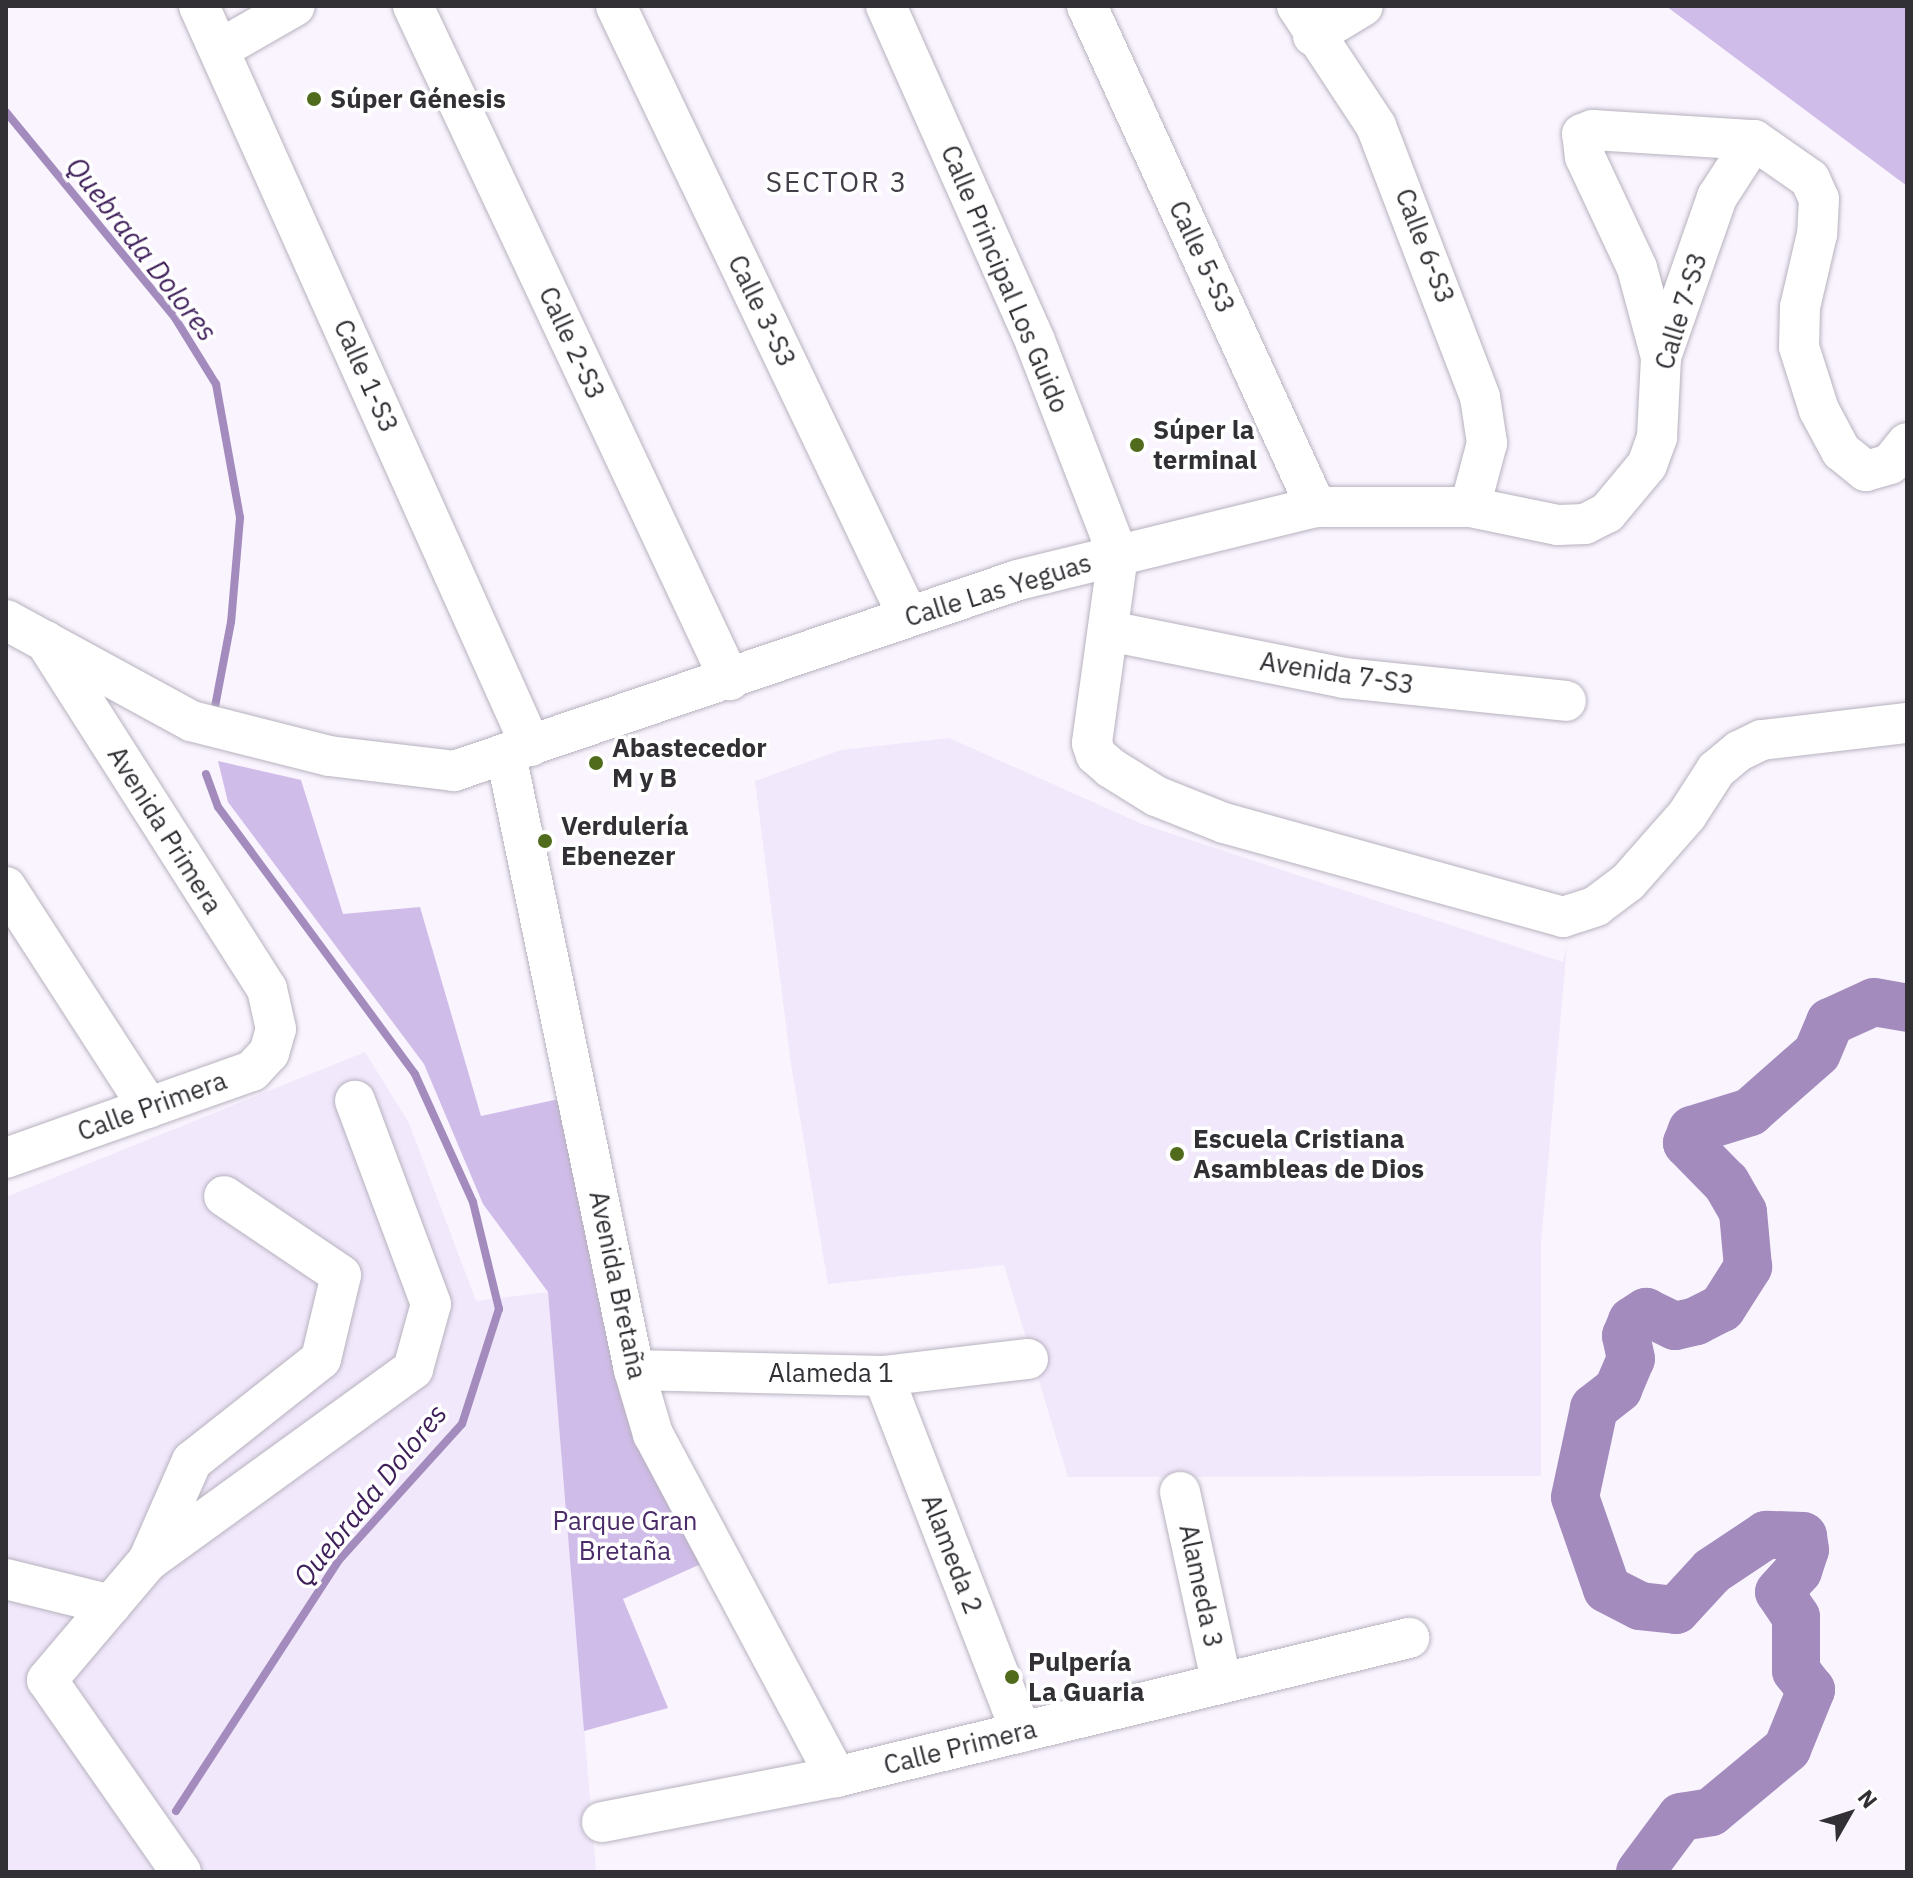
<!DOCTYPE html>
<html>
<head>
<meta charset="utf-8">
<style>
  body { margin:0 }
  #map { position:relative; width:1913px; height:1878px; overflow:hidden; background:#f9f4fe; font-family:"IBM Plex Sans",sans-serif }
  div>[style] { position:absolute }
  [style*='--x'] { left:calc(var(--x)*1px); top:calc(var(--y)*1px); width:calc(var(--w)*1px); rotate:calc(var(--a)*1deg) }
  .built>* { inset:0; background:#f1e8fc }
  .green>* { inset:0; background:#d0bce8 }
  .stream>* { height:8px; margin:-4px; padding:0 4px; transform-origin:4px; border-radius:4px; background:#a38cbd }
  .river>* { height:48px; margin:-24px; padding:0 24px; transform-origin:24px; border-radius:24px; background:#a38cbd }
  .roads { filter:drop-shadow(0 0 2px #b7b2be) drop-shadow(0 0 2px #b7b2be) }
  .minor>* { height:40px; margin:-20px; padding:0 20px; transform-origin:20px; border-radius:20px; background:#fff }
  .dots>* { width:22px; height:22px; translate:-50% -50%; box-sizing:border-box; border:4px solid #fff; border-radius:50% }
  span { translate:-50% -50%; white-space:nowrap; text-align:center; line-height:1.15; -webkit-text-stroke:7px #fff; paint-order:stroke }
  .poi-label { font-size:26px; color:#323035; font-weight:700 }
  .left { translate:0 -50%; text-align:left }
  .street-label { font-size:26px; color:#323035 }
  .park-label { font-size:26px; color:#4b2c68 }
  .neighbourhood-label { font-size:28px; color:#433e48; letter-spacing:2px }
  .water-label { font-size:28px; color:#3f1f5a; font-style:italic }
  .frame { position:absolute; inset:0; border:8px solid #323035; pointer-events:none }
  .north { position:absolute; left:1809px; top:1774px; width:80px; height:80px; -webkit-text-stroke:6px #fff; paint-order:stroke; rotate:51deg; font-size:22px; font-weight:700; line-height:32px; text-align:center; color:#323035 }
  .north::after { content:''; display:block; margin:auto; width:28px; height:36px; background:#323035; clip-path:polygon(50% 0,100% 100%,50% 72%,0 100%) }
</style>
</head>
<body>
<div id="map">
  <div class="built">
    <i style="clip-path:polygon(949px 738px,1142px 824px,1563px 962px,1567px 944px,1541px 1243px,1541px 1476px,1068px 1477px,1004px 1265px,828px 1284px,791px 1064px,755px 781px,841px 750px)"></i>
    <i style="clip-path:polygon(365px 1052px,409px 1123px,476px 1301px,548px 1292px,596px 1872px,6px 1872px,6px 1197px)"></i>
  </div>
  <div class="green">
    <i style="clip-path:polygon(1666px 6px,1907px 6px,1907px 186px)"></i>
    <i style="clip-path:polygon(218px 761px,301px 780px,343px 914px,420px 907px,481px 1116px,559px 1099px,703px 1563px,623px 1599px,668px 1708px,584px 1731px,548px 1292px,483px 1204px,424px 1064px,228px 802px)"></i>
  </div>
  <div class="stream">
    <i style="--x:6;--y:112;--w:266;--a:50.6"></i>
    <i style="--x:175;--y:318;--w:78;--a:58.2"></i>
    <i style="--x:216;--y:384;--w:136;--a:79.8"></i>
    <i style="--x:240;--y:518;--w:104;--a:94.9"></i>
    <i style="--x:231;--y:622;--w:86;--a:100.7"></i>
    <i style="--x:176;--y:1811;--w:299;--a:-57"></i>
    <i style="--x:339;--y:1560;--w:183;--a:-47.9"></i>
    <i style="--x:462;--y:1424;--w:121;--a:-72.2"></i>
    <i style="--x:499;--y:1309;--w:110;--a:-103.7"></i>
    <i style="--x:473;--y:1202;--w:141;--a:-114.4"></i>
    <i style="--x:415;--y:1074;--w:332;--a:-126.4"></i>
    <i style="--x:218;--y:807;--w:35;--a:-110"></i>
  </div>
  <div class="river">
    <i style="--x:1640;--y:1872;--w:69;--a:-53.3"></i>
    <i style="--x:1681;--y:1817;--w:30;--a:-9"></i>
    <i style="--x:1711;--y:1812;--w:99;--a:-39.7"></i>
    <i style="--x:1787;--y:1749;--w:64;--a:-67.9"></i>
    <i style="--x:1811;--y:1690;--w:24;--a:-128"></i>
    <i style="--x:1796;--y:1671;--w:54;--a:-90"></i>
    <i style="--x:1796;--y:1617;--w:30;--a:-124"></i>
    <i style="--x:1779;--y:1592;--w:28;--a:-48"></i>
    <i style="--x:1798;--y:1571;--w:22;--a:-72"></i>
    <i style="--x:1805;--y:1550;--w:14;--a:-98"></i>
    <i style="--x:1803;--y:1536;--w:37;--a:-178"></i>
    <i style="--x:1766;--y:1535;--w:65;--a:146.3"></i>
    <i style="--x:1712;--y:1571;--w:53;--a:132.7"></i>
    <i style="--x:1676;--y:1610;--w:36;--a:-174"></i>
    <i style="--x:1640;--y:1606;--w:37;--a:-153"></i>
    <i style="--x:1607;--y:1589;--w:97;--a:-109.2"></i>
    <i style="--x:1575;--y:1497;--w:91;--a:-77.9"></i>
    <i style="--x:1594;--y:1408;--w:31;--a:-38"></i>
    <i style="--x:1618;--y:1389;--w:33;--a:-67"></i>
    <i style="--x:1631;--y:1359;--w:24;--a:-102"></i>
    <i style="--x:1626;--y:1336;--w:16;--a:-68"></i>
    <i style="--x:1632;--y:1321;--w:17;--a:-33"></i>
    <i style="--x:1646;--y:1312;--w:32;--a:26"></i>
    <i style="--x:1675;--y:1326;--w:22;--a:-13"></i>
    <i style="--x:1696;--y:1321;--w:29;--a:-27"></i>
    <i style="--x:1722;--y:1308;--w:49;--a:-57.6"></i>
    <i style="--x:1748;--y:1267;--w:55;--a:-95.2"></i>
    <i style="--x:1743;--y:1212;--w:34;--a:-120"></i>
    <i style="--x:1726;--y:1183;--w:56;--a:-134.3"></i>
    <i style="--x:1687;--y:1143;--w:14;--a:-69"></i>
    <i style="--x:1692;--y:1130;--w:61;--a:-17.2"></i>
    <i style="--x:1750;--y:1112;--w:89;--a:-41.4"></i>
    <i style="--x:1817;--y:1053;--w:34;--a:-67"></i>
    <i style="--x:1830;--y:1022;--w:48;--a:-24.4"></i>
    <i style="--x:1874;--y:1002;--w:34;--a:10"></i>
  </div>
  <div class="roads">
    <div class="minor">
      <i style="--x:199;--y:6;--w:811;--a:65.84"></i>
      <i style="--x:413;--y:6;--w:745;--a:64.81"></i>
      <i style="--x:616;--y:6;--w:676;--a:64.42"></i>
      <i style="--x:886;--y:6;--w:367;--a:66"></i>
      <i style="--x:1035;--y:341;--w:230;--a:68.8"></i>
      <i style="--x:1118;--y:555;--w:190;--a:97.9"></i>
      <i style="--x:1092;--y:743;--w:13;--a:72"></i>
      <i style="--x:1096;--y:755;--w:20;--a:41"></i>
      <i style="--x:1111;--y:768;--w:53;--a:31.9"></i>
      <i style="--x:1156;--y:796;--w:73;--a:21.7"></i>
      <i style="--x:1224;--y:823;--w:352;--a:15.5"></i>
      <i style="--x:1563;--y:917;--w:35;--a:-18"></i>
      <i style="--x:1596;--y:906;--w:40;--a:-37"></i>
      <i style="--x:1628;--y:882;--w:89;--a:-48.6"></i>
      <i style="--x:1687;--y:815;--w:54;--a:-57.2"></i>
      <i style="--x:1716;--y:770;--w:30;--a:-40"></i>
      <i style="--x:1739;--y:751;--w:25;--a:-26"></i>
      <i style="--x:1762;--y:740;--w:146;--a:-6.7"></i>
      <i style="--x:1087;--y:6;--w:551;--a:65.44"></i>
      <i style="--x:1297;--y:6;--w:144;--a:56.6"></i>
      <i style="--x:1376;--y:126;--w:290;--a:69"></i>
      <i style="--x:1480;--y:397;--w:47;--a:81.3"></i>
      <i style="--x:1487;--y:443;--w:66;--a:104.9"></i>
      <i style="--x:1313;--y:36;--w:58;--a:-31"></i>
      <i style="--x:220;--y:49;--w:86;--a:-29.8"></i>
      <i style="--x:1661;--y:357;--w:92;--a:-105.1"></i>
      <i style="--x:1637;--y:268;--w:123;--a:-115.1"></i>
      <i style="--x:1585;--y:157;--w:23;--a:-97"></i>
      <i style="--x:1582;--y:134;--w:12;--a:-20"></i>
      <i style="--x:1593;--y:130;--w:161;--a:3.6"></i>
      <i style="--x:6;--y:620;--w:211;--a:28.6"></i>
      <i style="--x:191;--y:721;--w:142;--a:14.2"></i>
      <i style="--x:329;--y:756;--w:126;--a:6.8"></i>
      <i style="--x:454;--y:771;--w:595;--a:-18.71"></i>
      <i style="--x:1018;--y:580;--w:307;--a:-13.8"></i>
      <i style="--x:1316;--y:507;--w:154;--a:0"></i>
      <i style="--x:1470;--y:507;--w:90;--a:11.6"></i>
      <i style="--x:1558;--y:525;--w:27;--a:-2"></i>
      <i style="--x:1585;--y:524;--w:25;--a:-27"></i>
      <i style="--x:1607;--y:513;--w:62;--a:-50.2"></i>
      <i style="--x:1647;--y:465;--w:30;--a:-70"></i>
      <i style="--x:1657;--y:437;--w:80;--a:-87.1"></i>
      <i style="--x:1661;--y:357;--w:170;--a:-70.7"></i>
      <i style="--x:1717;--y:197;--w:68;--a:-57"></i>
      <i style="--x:1754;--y:140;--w:68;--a:34.9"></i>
      <i style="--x:1810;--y:179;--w:22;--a:66"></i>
      <i style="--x:1819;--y:199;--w:35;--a:93"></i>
      <i style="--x:1817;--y:234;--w:75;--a:103.1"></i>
      <i style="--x:1800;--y:307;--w:40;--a:91.4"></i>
      <i style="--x:1799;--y:347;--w:66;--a:72.4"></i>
      <i style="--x:1819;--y:410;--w:47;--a:61.8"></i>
      <i style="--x:1841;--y:451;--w:32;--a:39"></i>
      <i style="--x:1866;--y:471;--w:25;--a:-16"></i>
      <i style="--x:1890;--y:464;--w:27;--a:-51"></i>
      <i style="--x:1109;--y:631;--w:240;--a:11.3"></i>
      <i style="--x:1344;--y:678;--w:223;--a:5.9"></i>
      <i style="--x:506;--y:755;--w:628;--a:78.24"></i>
      <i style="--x:634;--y:1370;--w:67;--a:73.5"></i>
      <i style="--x:653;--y:1434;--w:389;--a:61.9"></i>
      <i style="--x:6;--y:887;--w:263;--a:57.1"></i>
      <i style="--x:6;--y:1158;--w:261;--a:-19.5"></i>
      <i style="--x:252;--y:1071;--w:25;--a:-47"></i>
      <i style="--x:269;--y:1053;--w:25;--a:-74"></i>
      <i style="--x:276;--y:1029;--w:41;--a:-102.7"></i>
      <i style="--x:267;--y:989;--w:413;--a:-122.5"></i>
      <i style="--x:634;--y:1370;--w:249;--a:1.4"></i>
      <i style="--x:883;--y:1376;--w:146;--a:-6.7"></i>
      <i style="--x:883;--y:1376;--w:382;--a:68.8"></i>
      <i style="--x:1180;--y:1492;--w:192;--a:77.7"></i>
      <i style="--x:148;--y:1561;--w:109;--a:-66.3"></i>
      <i style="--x:192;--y:1461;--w:164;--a:-38.3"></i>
      <i style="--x:321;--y:1359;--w:86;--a:-76.6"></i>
      <i style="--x:341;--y:1275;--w:141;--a:-146"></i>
      <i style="--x:6;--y:1579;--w:108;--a:13.9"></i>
      <i style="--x:602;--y:1822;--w:238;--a:-10.9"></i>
      <i style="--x:836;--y:1777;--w:590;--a:-13.64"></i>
      <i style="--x:181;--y:1872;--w:234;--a:-124.9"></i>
      <i style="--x:47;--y:1680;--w:156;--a:-49.7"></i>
      <i style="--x:148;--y:1561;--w:327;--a:-35.9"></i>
      <i style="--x:413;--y:1369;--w:67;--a:-74.5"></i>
      <i style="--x:431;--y:1304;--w:217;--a:-110.5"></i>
    </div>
  </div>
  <div class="dots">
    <i style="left:314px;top:99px;background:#516b1d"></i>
    <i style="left:1137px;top:445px;background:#516b1d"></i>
    <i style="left:596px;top:763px;background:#516b1d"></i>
    <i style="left:545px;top:841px;background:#516b1d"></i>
    <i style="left:1177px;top:1154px;background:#516b1d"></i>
    <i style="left:1012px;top:1677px;background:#516b1d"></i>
  </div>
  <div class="poi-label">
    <span class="left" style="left:330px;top:99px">Súper Génesis</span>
    <span class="left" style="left:1153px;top:445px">Súper la<br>terminal</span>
    <span class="left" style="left:612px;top:763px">Abastecedor<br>M y B</span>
    <span class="left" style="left:561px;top:841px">Verdulería<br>Ebenezer</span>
    <span class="left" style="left:1193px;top:1154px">Escuela Cristiana<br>Asambleas de Dios</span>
    <span class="left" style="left:1028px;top:1677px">Pulpería<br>La Guaria</span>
  </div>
  <div class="street-label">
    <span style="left:1425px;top:246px;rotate:69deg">Calle 6-S3</span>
    <span style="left:1202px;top:257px;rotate:65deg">Calle 5-S3</span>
    <span style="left:1005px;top:279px;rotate:67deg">Calle Principal Los Guido</span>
    <span style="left:762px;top:311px;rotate:64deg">Calle 3-S3</span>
    <span style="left:1681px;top:311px;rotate:-73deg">Calle 7-S3</span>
    <span style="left:572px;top:343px;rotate:65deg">Calle 2-S3</span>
    <span style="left:366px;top:376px;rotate:66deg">Calle 1-S3</span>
    <span style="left:998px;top:590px;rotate:-17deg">Calle Las Yeguas</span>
    <span style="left:1337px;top:673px;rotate:9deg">Avenida 7-S3</span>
    <span style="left:165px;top:830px;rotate:58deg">Avenida Primera</span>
    <span style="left:152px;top:1106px;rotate:-20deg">Calle Primera</span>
    <span style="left:618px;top:1285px;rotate:78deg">Avenida Bretaña</span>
    <span style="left:831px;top:1373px">Alameda 1</span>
    <span style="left:952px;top:1554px;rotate:69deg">Alameda 2</span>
    <span style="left:1201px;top:1586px;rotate:78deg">Alameda 3</span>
    <span style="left:960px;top:1747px;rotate:-14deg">Calle Primera</span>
  </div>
  <div class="park-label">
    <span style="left:625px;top:1536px">Parque Gran<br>Bretaña</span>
  </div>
  <div class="neighbourhood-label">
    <span style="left:837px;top:182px">SECTOR 3</span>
  </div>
  <div class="water-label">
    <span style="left:142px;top:249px;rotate:52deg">Quebrada Dolores</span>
    <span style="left:370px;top:1495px;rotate:-51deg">Quebrada Dolores</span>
  </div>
  <div class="frame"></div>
  <div class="north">N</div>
</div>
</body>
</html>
